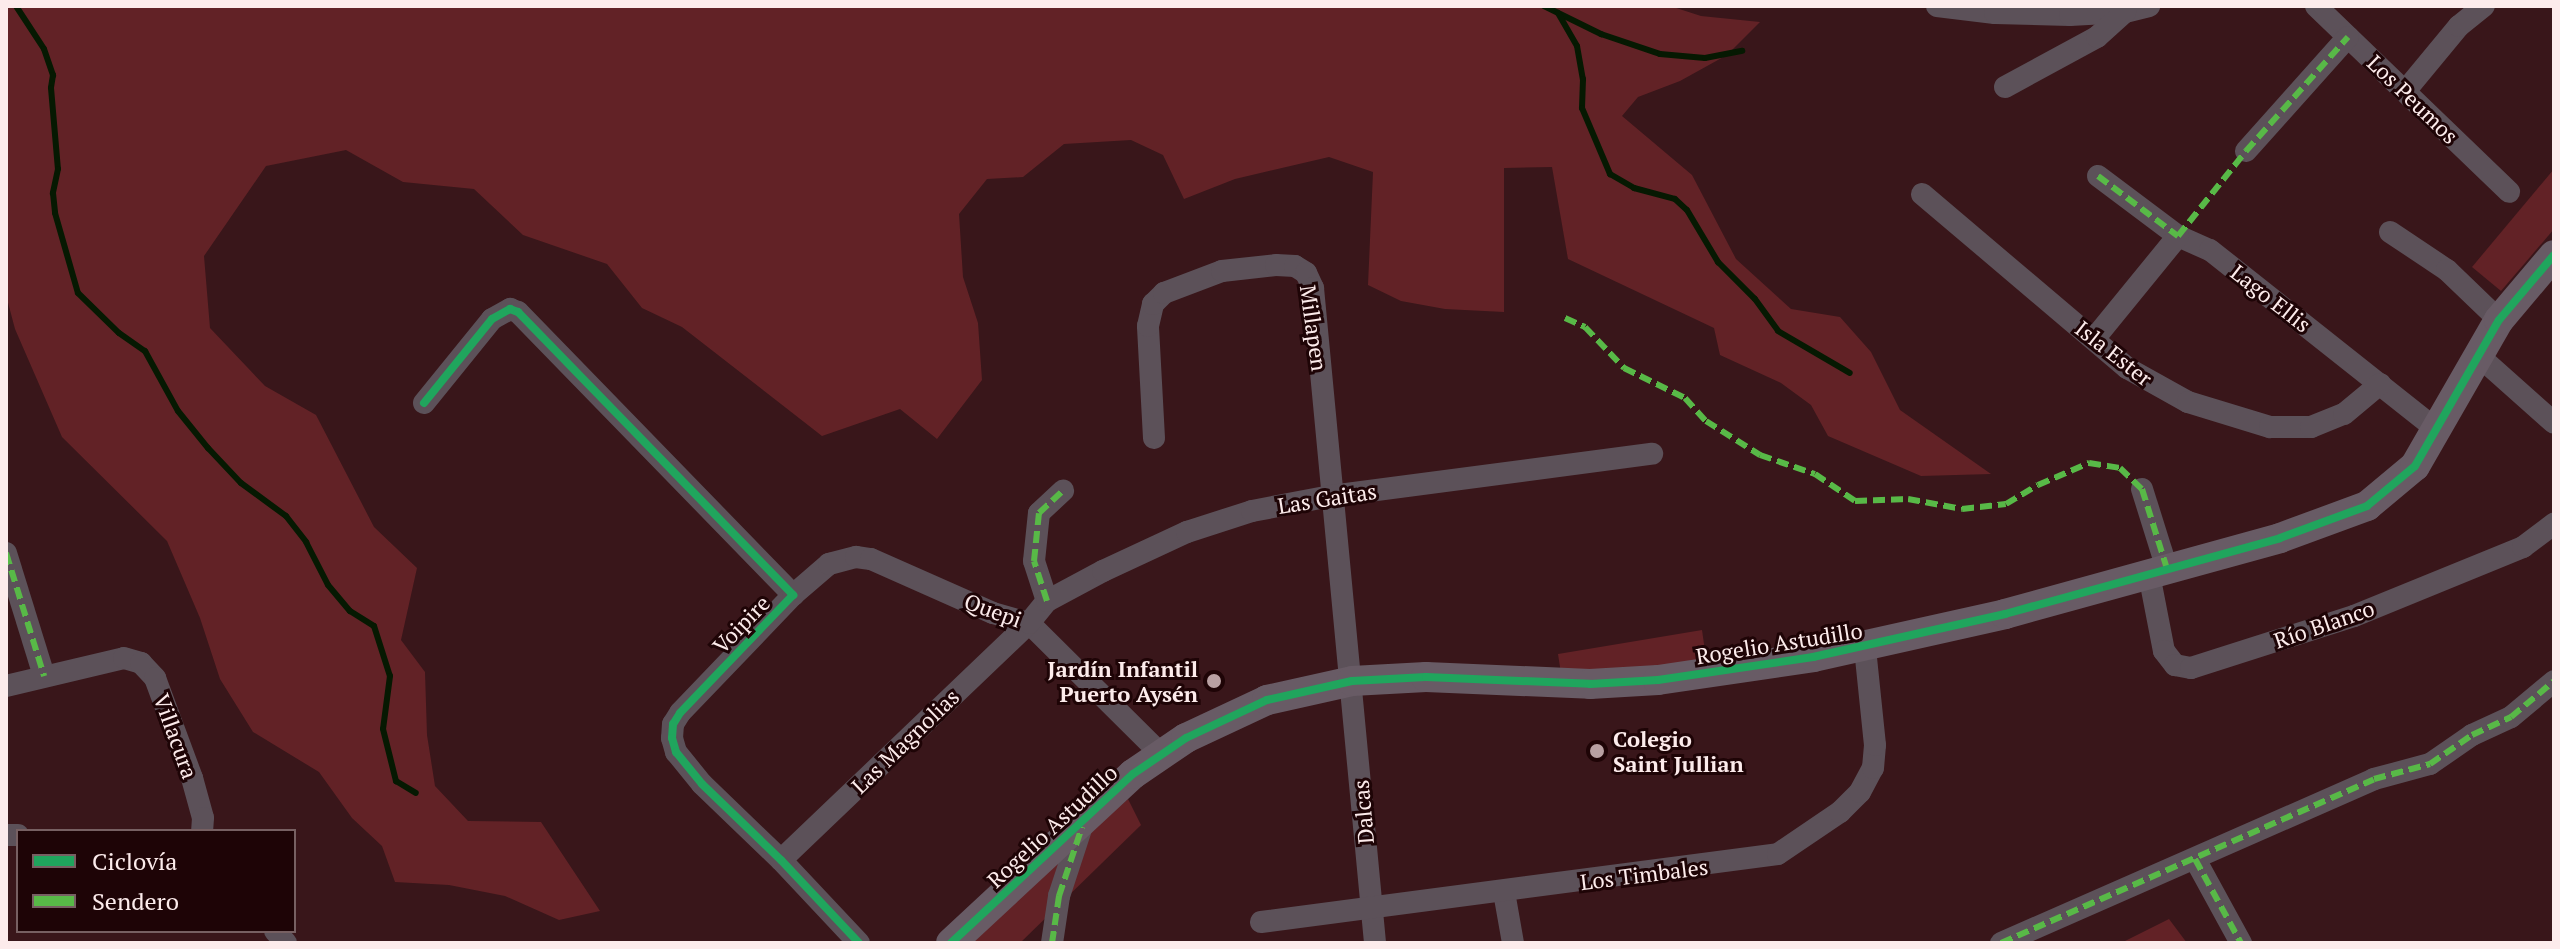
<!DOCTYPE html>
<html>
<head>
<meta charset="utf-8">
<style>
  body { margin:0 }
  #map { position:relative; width:2560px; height:949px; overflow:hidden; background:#39161a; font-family:"PT Serif",serif }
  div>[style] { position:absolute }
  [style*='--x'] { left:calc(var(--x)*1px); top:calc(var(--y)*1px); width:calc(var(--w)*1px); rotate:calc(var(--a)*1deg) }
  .green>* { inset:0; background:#622226 }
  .stream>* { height:6px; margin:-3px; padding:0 3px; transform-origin:3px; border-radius:3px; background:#061902 }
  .street>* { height:22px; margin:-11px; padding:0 11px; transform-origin:11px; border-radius:11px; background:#5c5159 }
  .secondary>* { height:30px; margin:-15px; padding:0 15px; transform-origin:15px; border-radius:15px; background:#685b65 }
  .quiet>* { height:6px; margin-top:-3px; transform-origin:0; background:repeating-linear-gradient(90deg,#58b947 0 12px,transparent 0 18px) }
  .cycleway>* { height:8px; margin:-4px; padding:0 4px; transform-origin:4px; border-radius:4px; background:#20a55d }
  .dots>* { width:22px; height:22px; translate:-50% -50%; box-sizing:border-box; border:4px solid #1e0406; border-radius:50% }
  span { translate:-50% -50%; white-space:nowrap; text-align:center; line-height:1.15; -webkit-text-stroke:6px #1e0406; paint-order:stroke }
  .street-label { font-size:22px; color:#fcebeb }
  .poi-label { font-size:22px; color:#fcebeb; font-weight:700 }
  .right { translate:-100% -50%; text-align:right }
  .left { translate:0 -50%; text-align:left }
  .frame { position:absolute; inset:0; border:8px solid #fcebeb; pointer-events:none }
  .legend { position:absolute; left:16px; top:829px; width:280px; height:104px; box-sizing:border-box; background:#1e0406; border:2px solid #776062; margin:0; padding:10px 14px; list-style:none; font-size:24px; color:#fcebeb }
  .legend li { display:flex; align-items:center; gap:16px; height:40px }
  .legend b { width:40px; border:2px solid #776062 }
</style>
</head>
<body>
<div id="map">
  <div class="green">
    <i style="clip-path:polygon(6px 6px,1670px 6px,1701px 16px,1760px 22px,1727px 55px,1680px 81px,1638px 97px,1622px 116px,1692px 175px,1736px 259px,1791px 309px,1840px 317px,1871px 352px,1900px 410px,1991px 474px,1921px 476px,1828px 436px,1811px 405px,1781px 383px,1720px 355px,1714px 328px,1568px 259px,1552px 167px,1504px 168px,1504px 312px,1445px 309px,1401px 301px,1368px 285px,1373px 172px,1329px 157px,1235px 179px,1184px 199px,1163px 155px,1131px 140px,1064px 144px,1023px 177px,987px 179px,959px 214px,963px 277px,978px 323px,982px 380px,937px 439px,900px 409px,822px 436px,682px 327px,642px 308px,607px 264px,523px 235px,474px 189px,403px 182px,346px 150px,266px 166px,204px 256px,210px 328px,265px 386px,316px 415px,374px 527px,417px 568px,401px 640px,425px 672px,427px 735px,435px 786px,468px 821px,541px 822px,600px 911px,559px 920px,505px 896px,449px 885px,395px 882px,382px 846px,352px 818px,319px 772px,253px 732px,220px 679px,200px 618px,167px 541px,62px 437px,15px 329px,6px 295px)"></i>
    <i style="clip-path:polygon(2554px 169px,2554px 229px,2501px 291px,2472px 267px)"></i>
    <i style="clip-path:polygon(1702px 630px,1707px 665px,1562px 680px,1558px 654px)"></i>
    <i style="clip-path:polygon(1128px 799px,1141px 825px,1020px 943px,973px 943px,1016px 897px)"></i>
    <i style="clip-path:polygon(2169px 919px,2187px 943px,2121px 943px)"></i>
  </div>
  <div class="stream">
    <i style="--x:16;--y:6;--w:51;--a:56.9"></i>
    <i style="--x:44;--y:49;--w:28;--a:71"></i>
    <i style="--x:53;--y:75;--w:13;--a:99"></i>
    <i style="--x:51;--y:88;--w:81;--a:85.1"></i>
    <i style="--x:58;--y:169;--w:25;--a:102"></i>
    <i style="--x:53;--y:193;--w:20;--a:84"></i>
    <i style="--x:55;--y:213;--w:83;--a:74"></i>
    <i style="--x:78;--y:293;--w:57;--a:44.3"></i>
    <i style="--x:119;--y:333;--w:32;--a:35"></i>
    <i style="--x:145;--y:351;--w:68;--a:61.2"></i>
    <i style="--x:178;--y:411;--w:48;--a:51"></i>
    <i style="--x:208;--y:448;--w:48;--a:46.7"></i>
    <i style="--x:241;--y:483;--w:56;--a:36.3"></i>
    <i style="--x:286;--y:516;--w:33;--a:52"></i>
    <i style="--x:306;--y:542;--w:48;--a:62.9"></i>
    <i style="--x:328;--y:585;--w:34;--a:50"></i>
    <i style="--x:350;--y:611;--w:28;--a:32"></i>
    <i style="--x:374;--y:626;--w:52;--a:72.3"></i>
    <i style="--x:390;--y:676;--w:53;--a:97.5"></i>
    <i style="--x:383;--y:729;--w:54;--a:76"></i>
    <i style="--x:396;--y:781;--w:23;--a:31"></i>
    <i style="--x:1544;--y:6;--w:64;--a:26.2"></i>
    <i style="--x:1601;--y:34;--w:62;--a:18.7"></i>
    <i style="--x:1660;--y:54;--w:45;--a:5.1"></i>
    <i style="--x:1705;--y:58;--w:38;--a:-11"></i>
    <i style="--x:1558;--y:13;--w:38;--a:60"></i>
    <i style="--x:1577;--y:46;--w:34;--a:80"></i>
    <i style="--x:1583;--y:79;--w:29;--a:92"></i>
    <i style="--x:1582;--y:108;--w:72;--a:67"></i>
    <i style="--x:1610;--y:174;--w:28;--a:30"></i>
    <i style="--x:1634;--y:188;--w:42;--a:15"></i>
    <i style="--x:1675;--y:199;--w:16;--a:43"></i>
    <i style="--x:1687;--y:210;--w:61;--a:59.2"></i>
    <i style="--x:1718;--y:262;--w:52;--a:45"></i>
    <i style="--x:1755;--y:299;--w:39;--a:54"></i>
    <i style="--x:1778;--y:331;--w:83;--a:30.3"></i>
  </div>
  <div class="street">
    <i style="--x:1937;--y:6;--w:58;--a:6.9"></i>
    <i style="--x:1995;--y:13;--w:75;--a:1.5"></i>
    <i style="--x:2070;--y:15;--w:55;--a:-3.1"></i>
    <i style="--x:2125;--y:12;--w:25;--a:-14"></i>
    <i style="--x:2316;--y:6;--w:268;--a:43.9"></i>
    <i style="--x:2005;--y:87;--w:105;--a:-28.5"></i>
    <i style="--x:2097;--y:37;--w:38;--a:-42"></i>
    <i style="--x:2406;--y:90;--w:83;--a:-50.4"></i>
    <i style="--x:2459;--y:26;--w:32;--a:-39"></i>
    <i style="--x:2246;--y:151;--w:153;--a:-48.2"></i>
    <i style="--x:2098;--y:176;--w:100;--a:36.9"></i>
    <i style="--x:2178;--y:236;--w:35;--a:24"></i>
    <i style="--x:2210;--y:250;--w:291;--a:38.4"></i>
    <i style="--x:1922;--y:194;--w:269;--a:40.3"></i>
    <i style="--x:2127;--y:368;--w:70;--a:29.1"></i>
    <i style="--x:2188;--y:402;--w:86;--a:17"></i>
    <i style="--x:2270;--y:427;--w:41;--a:0"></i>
    <i style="--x:2311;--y:427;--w:35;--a:-22"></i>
    <i style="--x:2344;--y:414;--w:47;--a:-39.8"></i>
    <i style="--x:2390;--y:232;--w:69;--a:33.7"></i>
    <i style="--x:2447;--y:270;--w:72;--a:43.9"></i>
    <i style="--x:2094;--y:339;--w:133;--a:-50.8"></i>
    <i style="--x:2480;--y:357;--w:99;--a:41.7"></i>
    <i style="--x:424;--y:403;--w:108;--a:-51"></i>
    <i style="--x:492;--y:319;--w:21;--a:-29"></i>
    <i style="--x:510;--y:309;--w:9;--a:21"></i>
    <i style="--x:518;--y:312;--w:395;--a:45.8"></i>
    <i style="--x:793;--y:595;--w:163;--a:133.8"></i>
    <i style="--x:680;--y:713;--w:13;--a:122"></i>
    <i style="--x:673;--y:724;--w:14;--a:94"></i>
    <i style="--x:672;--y:738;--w:15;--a:74"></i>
    <i style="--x:676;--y:752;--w:41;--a:50.9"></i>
    <i style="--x:702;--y:784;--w:110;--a:43.9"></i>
    <i style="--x:781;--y:860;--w:114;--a:46.8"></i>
    <i style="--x:1154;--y:438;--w:112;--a:-93.1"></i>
    <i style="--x:1148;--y:326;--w:23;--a:-77"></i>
    <i style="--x:1153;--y:304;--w:16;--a:-45"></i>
    <i style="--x:1164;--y:293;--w:62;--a:-20.8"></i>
    <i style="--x:1222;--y:271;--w:54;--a:-6.3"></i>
    <i style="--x:1276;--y:265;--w:19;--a:3"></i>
    <i style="--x:1295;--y:266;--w:13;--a:32"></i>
    <i style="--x:1306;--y:273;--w:17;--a:65"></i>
    <i style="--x:1313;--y:288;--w:658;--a:84.59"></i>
    <i style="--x:2142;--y:489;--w:84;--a:72.6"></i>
    <i style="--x:6;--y:553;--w:129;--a:72.8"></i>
    <i style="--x:2149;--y:574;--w:78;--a:79"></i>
    <i style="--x:2164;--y:651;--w:18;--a:52"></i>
    <i style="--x:2175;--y:665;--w:16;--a:11"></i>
    <i style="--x:2191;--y:668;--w:171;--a:-17.7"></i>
    <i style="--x:2354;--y:616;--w:183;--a:-22.2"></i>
    <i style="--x:2523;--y:547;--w:39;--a:-37"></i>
    <i style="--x:793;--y:595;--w:48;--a:-40.7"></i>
    <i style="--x:829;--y:564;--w:28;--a:-15"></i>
    <i style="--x:856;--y:557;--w:15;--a:8"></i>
    <i style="--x:871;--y:559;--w:133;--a:23.9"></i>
    <i style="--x:993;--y:613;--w:37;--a:16"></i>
    <i style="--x:1029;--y:623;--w:186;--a:44.8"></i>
    <i style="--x:1047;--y:601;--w:42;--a:-108"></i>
    <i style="--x:1034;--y:561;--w:48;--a:-84.1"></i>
    <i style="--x:1039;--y:513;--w:33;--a:-43"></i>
    <i style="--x:6;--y:686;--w:121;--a:-13.3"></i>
    <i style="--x:124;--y:658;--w:18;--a:16"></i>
    <i style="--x:141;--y:663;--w:21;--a:47"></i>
    <i style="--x:155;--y:678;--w:107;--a:69.7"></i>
    <i style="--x:192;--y:778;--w:41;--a:74.6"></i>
    <i style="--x:203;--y:818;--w:13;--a:94"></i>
    <i style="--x:6;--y:835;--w:12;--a:0"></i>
    <i style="--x:2195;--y:859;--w:96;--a:61.3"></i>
    <i style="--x:781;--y:860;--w:343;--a:-43.7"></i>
    <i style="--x:1029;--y:623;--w:28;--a:-51"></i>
    <i style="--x:1047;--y:601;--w:64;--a:-28.2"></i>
    <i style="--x:1103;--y:571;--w:93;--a:-24.9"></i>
    <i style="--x:1187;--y:532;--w:68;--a:-17.9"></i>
    <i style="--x:1252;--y:511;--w:80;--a:-10.8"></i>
    <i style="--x:1331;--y:496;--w:324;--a:-7.5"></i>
    <i style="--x:1504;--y:892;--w:52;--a:80"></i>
    <i style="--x:1261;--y:922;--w:521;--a:-7.49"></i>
    <i style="--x:1778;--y:854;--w:75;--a:-34.1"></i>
    <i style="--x:1840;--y:812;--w:28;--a:-45"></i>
    <i style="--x:1860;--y:792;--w:27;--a:-62"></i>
    <i style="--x:1873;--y:768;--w:23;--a:-85"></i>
    <i style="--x:1875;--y:745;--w:98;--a:-95.9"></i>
    <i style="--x:275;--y:931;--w:16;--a:47"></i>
    <i style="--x:1052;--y:943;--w:48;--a:-81.5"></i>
    <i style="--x:1059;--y:896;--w:77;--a:-71.8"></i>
    <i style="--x:2001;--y:943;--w:407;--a:-23.7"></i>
    <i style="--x:2374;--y:779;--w:58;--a:-15"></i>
    <i style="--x:2430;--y:764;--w:51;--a:-34.6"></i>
    <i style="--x:2472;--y:735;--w:43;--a:-24.8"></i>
    <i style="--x:2511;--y:717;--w:56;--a:-39.9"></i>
  </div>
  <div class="secondary">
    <i style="--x:951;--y:943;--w:248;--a:-42.9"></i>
    <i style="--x:1133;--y:774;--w:64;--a:-34.2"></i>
    <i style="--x:1186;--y:738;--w:89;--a:-25.1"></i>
    <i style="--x:1267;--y:700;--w:87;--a:-12.6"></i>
    <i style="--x:1352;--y:681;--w:74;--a:-3.1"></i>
    <i style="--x:1426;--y:677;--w:164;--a:2.4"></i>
    <i style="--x:1590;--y:684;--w:68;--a:-3.4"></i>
    <i style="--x:1658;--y:680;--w:157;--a:-8.4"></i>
    <i style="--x:1813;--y:657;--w:197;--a:-12.6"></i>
    <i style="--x:2005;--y:614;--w:285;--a:-15.4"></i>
    <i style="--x:2280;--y:538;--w:93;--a:-20.2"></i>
    <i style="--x:2367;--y:506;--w:62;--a:-39.8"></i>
    <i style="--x:2415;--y:466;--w:168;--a:-60.1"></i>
    <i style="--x:2499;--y:320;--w:85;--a:-49.8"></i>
  </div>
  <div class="quiet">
    <i style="--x:2098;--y:176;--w:100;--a:36.9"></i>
    <i style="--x:2178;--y:236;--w:109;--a:-51.3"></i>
    <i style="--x:2246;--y:151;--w:153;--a:-48.2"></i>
    <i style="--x:1565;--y:318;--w:22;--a:24"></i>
    <i style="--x:1585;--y:327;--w:57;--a:46.4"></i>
    <i style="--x:1624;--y:368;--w:68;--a:26.2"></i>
    <i style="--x:1685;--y:398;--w:31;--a:48"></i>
    <i style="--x:1706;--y:421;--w:64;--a:32.2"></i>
    <i style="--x:1760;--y:455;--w:58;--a:19.1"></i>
    <i style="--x:1815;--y:474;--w:48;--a:34"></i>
    <i style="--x:1855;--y:501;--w:53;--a:-2.2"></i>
    <i style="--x:1908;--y:499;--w:55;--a:10.5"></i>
    <i style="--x:1962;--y:509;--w:44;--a:-6.5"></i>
    <i style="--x:2006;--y:504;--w:37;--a:-31"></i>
    <i style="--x:2038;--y:485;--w:56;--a:-23.3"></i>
    <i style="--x:2089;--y:463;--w:31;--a:9"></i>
    <i style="--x:2120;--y:468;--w:30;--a:44"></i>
    <i style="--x:2142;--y:489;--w:84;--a:72.6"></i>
    <i style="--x:6;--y:553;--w:129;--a:72.8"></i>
    <i style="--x:1047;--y:601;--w:42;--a:-108"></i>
    <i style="--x:1034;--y:561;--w:48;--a:-84.1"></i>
    <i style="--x:1039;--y:513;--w:33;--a:-43"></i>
    <i style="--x:2195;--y:859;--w:96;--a:61.3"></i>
    <i style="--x:1052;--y:943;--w:48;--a:-81.5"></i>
    <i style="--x:1059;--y:896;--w:73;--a:-71.6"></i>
    <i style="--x:2001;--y:943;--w:407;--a:-23.7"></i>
    <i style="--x:2374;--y:779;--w:58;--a:-15"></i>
    <i style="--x:2430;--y:764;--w:51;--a:-34.6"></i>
    <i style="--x:2472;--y:735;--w:43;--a:-24.8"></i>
    <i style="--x:2511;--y:717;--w:56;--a:-39.9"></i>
  </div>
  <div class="cycleway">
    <i style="--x:424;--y:403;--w:108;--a:-51"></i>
    <i style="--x:492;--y:319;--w:21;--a:-29"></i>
    <i style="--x:510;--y:309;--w:9;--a:21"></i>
    <i style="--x:518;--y:312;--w:395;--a:45.8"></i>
    <i style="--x:793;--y:595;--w:163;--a:133.8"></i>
    <i style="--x:680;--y:713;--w:13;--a:122"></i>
    <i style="--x:673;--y:724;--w:14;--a:94"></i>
    <i style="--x:672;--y:738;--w:15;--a:74"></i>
    <i style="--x:676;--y:752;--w:41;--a:50.9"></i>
    <i style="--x:702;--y:784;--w:110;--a:43.9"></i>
    <i style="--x:781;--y:860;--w:114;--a:46.8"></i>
    <i style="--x:951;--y:943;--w:248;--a:-42.9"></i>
    <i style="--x:1133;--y:774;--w:64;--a:-34.2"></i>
    <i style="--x:1186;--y:738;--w:89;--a:-25.1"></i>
    <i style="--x:1267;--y:700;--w:87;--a:-12.6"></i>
    <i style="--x:1352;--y:681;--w:74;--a:-3.1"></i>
    <i style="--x:1426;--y:677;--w:164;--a:2.4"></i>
    <i style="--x:1590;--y:684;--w:68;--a:-3.4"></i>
    <i style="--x:1658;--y:680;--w:157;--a:-8.4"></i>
    <i style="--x:1813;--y:657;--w:197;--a:-12.6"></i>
    <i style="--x:2005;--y:614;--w:285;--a:-15.4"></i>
    <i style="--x:2280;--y:538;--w:93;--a:-20.2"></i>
    <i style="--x:2367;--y:506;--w:62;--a:-39.8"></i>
    <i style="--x:2415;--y:466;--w:168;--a:-60.1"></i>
    <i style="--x:2499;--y:320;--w:85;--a:-49.8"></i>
  </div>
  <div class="dots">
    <i style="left:1214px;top:681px;background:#b8a0a2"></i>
    <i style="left:1597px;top:751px;background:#b8a0a2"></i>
  </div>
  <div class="street-label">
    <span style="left:2413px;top:99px;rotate:44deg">Los Peumos</span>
    <span style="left:2271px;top:298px;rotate:38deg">Lago Ellis</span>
    <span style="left:1314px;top:328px;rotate:82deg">Millapen</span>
    <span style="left:2114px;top:353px;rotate:38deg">Isla Ester</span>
    <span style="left:1327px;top:498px;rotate:-9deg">Las Gaitas</span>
    <span style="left:993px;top:610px;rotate:20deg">Quepi</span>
    <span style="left:741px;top:624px;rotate:-46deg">Voipire</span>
    <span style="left:2324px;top:624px;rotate:-19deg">Río Blanco</span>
    <span style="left:1779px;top:643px;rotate:-9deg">Rogelio Astudillo</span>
    <span style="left:176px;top:736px;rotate:70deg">Villacura</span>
    <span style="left:905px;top:741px;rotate:-44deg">Las Magnolias</span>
    <span style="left:1363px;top:812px;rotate:-95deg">Dalcas</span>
    <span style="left:1052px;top:826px;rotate:-43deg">Rogelio Astudillo</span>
    <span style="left:1644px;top:874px;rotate:-7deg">Los Timbales</span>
  </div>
  <div class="poi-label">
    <span class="right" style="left:1198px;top:681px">Jardín Infantil<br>Puerto Aysén</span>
    <span class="left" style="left:1613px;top:751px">Colegio<br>Saint Jullian</span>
  </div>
  <div class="frame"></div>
  <ul class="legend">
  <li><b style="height:10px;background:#20a55d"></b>Ciclovía</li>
  <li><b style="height:10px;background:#58b947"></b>Sendero</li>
  </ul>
</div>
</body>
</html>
